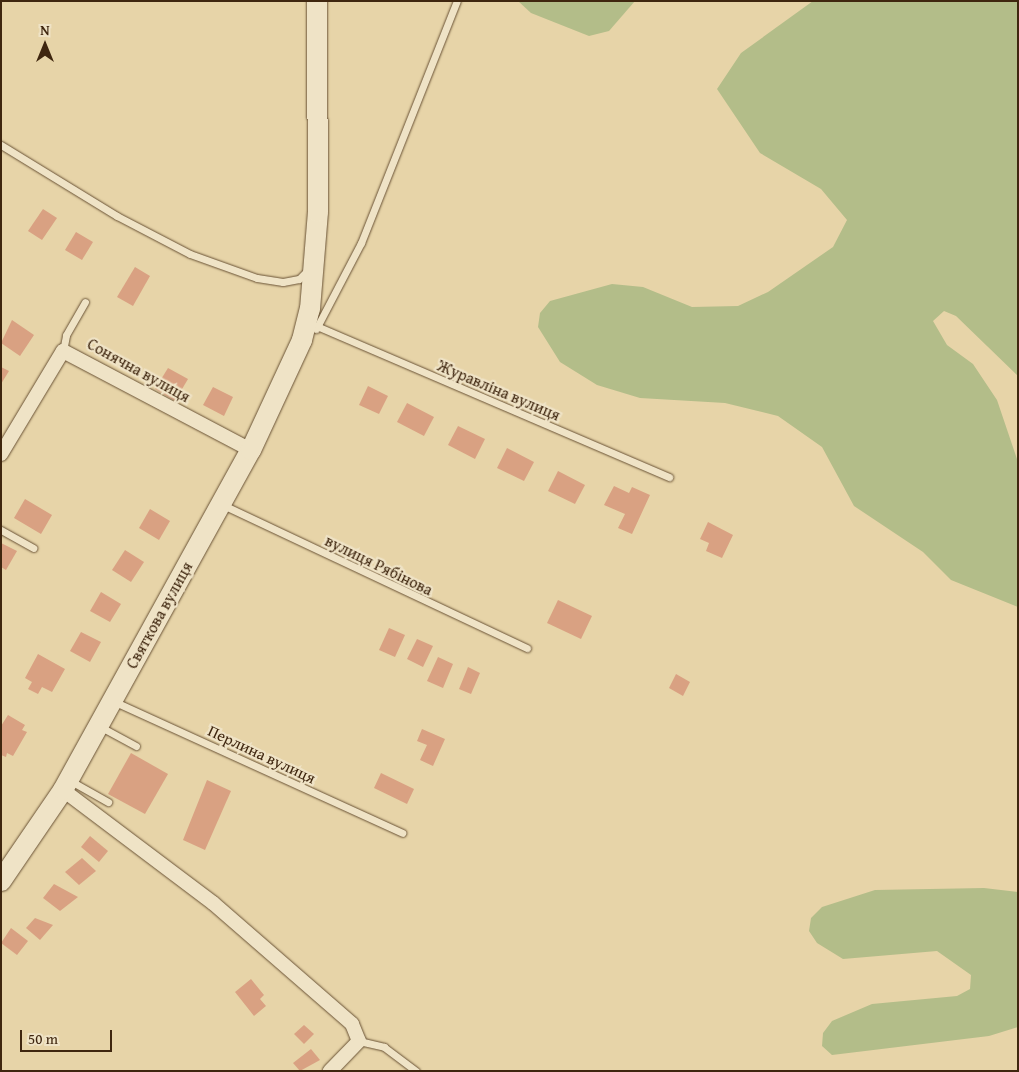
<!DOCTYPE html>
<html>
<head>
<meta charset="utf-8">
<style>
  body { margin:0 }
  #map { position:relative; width:1019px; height:1072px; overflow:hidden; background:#e7d4a8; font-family:"Gentium Book Plus",serif }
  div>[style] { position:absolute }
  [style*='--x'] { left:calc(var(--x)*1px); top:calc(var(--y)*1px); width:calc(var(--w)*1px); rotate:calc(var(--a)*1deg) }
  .green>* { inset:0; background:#b3bd89 }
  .building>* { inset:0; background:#d9a182 }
  .roads { filter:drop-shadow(0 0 1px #695235) drop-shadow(0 0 1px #695235) }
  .lane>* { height:7px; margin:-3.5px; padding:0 3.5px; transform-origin:3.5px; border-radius:3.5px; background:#efe3c6 }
  .street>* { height:14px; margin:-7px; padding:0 7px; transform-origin:7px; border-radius:7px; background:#efe3c6 }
  .secondary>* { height:20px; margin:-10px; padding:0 10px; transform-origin:10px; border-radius:10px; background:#efe3c6 }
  span { translate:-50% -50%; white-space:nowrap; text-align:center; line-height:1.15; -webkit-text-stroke:4.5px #efe3c6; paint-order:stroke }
  .street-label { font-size:16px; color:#3f260f }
  .frame { position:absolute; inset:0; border:2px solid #3f260f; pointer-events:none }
  .north { position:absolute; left:20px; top:20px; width:50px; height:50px; -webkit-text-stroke:4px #efe3c6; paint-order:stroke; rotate:0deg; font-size:14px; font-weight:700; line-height:20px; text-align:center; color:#3f260f }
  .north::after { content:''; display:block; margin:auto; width:18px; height:22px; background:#3f260f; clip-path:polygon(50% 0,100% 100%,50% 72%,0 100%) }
  .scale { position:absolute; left:20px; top:1030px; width:92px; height:22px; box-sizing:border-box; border:2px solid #3f260f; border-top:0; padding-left:6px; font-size:15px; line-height:18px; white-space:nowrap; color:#3f260f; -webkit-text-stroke:4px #efe3c6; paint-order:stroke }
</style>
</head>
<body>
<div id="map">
  <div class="green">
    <i style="clip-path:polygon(518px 1px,635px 1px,609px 31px,589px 36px,531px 13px)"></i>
    <i style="clip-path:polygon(813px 1px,1018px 1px,1018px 376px,956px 316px,944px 311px,933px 321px,947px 345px,973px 364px,997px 400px,1018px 462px,1018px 607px,951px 580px,923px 552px,854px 506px,822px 447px,778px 416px,725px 403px,640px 398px,597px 385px,560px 362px,538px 327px,540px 313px,550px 301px,612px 284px,643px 287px,692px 307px,738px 306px,768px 292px,833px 247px,847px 220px,821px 189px,760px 153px,717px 89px,741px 53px)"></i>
    <i style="clip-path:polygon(984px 888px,1018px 892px,1018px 1027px,989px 1036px,832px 1055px,822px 1046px,823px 1033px,832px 1021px,872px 1004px,957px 996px,970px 989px,971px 975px,937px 951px,843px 959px,817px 943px,809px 931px,811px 918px,822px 907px,875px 890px)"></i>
  </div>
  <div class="building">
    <i style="clip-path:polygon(43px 209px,57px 218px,42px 240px,28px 231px)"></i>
    <i style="clip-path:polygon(76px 232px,93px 242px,82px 260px,65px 250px)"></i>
    <i style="clip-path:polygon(135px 267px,150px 276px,133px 306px,117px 297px)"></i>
    <i style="clip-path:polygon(12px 320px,34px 335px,20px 356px,1px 343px)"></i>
    <i style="clip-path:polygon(1px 367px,9px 371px,1px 384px)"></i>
    <i style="clip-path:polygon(168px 368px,188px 379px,175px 401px,155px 389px)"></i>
    <i style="clip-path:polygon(368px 386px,388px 396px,379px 414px,359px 405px)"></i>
    <i style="clip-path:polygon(213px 387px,233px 397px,224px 416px,203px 405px)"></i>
    <i style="clip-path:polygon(407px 403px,434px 417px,424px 436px,397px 422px)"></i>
    <i style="clip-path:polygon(458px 426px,485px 439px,475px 459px,448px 445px)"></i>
    <i style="clip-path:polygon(507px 448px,534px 462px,524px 481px,497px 468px)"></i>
    <i style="clip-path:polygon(558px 471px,585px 485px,575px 504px,548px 491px)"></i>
    <i style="clip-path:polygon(614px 486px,629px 493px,632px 487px,650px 495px,632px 534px,618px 528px,625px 514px,604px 505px)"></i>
    <i style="clip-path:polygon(25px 499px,52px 515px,41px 534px,14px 518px)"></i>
    <i style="clip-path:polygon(150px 509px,170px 521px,159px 540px,139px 528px)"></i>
    <i style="clip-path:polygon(708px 522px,733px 535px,722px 558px,706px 551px,709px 543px,700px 539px)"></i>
    <i style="clip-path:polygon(1px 543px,17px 551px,6px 570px,1px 567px)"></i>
    <i style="clip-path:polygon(125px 550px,144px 562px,131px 582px,112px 570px)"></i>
    <i style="clip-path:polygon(101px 592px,121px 604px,110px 622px,90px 611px)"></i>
    <i style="clip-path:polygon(558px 600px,592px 616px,581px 639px,547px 623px)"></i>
    <i style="clip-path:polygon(389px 628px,405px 635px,395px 657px,379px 650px)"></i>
    <i style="clip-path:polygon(81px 632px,101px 642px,90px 662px,70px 651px)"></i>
    <i style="clip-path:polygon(417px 639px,433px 646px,423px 667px,407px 659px)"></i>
    <i style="clip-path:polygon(38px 654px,65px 669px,52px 692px,42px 687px,38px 694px,28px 689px,32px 682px,25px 678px)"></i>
    <i style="clip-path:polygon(438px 657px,453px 664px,443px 688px,427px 681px)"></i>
    <i style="clip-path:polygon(468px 667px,480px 673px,471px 694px,459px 689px)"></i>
    <i style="clip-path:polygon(676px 674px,690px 682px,683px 696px,669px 688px)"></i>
    <i style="clip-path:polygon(8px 715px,25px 725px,22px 730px,27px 732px,13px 756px,7px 753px,6px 757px,1px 755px,1px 726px)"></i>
    <i style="clip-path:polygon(422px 729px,445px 739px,433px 766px,420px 760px,427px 745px,417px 741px)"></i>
    <i style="clip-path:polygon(131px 753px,168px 774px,145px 814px,108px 794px)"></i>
    <i style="clip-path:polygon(381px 773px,414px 789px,407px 804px,374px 788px)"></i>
    <i style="clip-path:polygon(207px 780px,231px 791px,205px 850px,183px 840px)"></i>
    <i style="clip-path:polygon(90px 836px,108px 851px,99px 862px,81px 847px)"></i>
    <i style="clip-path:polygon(82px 858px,96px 871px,79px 885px,65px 872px)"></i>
    <i style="clip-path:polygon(54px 884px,78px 897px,60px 911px,43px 898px)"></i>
    <i style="clip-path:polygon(35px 918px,53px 925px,40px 940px,26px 928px)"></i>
    <i style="clip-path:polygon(11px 928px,28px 941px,17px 955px,1px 943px)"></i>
    <i style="clip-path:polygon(251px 979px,264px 995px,260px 999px,266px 1006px,254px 1016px,235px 992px)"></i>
    <i style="clip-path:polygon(304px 1025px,314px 1034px,304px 1044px,294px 1034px)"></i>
    <i style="clip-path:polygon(311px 1049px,320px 1060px,300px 1071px,293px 1063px)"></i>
  </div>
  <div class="roads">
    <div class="lane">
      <i style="--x:1;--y:145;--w:136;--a:31.5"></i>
      <i style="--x:117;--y:216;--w:82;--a:27.5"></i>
      <i style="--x:190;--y:254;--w:71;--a:19.7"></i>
      <i style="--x:257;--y:278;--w:26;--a:9"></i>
      <i style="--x:283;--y:282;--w:16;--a:-11"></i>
      <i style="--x:299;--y:279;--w:13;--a:-45"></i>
      <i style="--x:319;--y:327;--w:381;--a:23.2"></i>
      <i style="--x:316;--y:329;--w:97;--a:-62.4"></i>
      <i style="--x:361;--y:243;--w:260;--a:-68.4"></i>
      <i style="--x:63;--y:351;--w:16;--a:-79"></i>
      <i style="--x:66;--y:335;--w:38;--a:-60"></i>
      <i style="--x:223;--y:505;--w:336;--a:25.2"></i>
      <i style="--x:1;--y:530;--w:37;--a:29"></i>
      <i style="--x:113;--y:701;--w:318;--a:24.5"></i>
      <i style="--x:99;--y:726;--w:42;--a:28.4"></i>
      <i style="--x:69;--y:780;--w:45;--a:29.4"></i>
      <i style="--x:359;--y:1041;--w:26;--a:13"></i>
      <i style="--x:384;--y:1047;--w:40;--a:37"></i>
    </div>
    <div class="street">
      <i style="--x:1;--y:454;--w:120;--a:-59"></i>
      <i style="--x:63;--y:351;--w:212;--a:27.8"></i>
      <i style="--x:63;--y:790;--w:188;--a:37"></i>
      <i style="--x:213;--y:903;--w:184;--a:41"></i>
      <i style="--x:352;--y:1024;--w:18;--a:68"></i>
      <i style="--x:359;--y:1041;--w:42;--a:134"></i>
    </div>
    <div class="secondary">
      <i style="--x:1;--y:881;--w:110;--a:-55.7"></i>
      <i style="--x:63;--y:790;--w:389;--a:-61.1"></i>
      <i style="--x:251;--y:450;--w:121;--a:-65.1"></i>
      <i style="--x:302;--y:340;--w:32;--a:-76"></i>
      <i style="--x:310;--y:309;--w:97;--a:-85.3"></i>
      <i style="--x:318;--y:212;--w:211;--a:-90.3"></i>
    </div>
  </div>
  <div class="street-label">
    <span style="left:139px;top:370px;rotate:29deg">Сонячна вулиця</span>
    <span style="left:499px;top:390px;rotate:23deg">Журавліна вулиця</span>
    <span style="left:379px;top:565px;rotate:26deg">вулиця Рябінова</span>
    <span style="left:159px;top:615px;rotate:-61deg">Святкова вулиця</span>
    <span style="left:262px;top:754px;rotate:25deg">Перлина вулиця</span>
  </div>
  <div class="frame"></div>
  <div class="north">N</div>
  <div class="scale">50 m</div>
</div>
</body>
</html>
